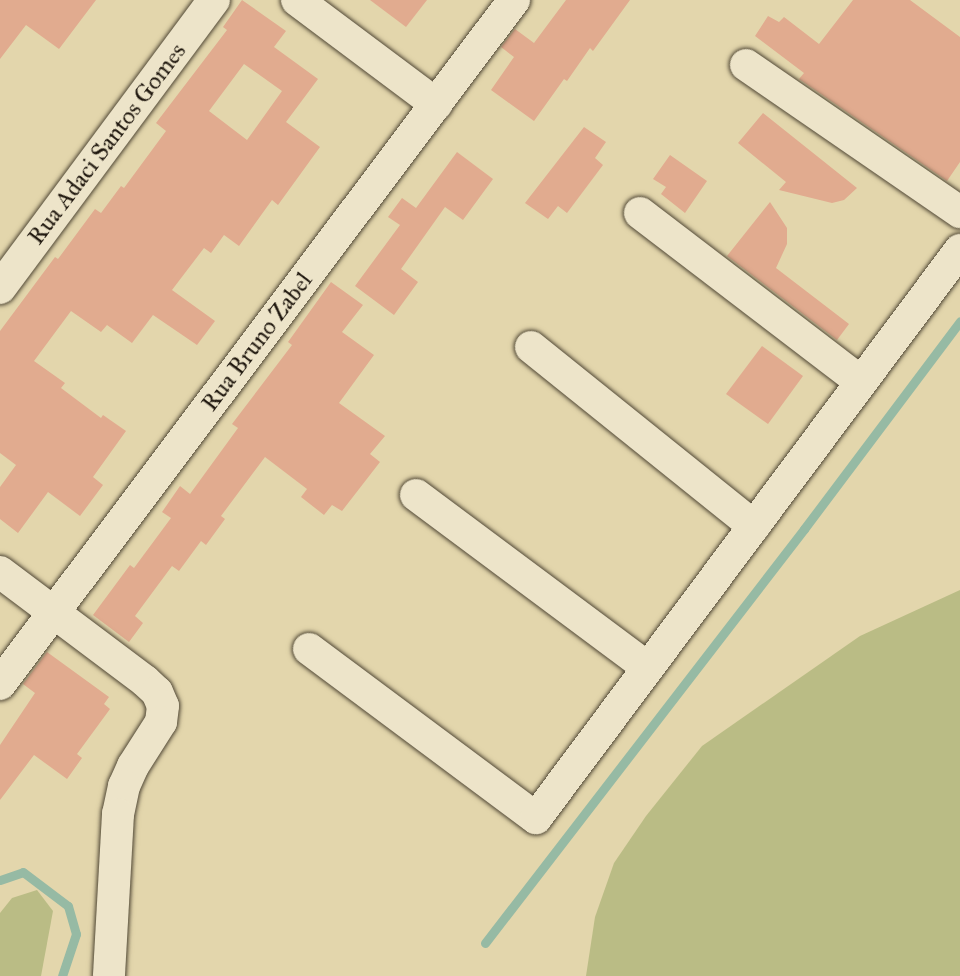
<!DOCTYPE html>
<html>
<head>
<meta charset="utf-8">
<style>
  body { margin:0 }
  #map { position:relative; width:960px; height:976px; overflow:hidden; background:#e3d6ac; font-family:"IM FELL Great Primer",serif }
  div>[style] { position:absolute }
  [style*='--x'] { left:calc(var(--x)*1px); top:calc(var(--y)*1px); width:calc(var(--w)*1px); rotate:calc(var(--a)*1deg) }
  .green>* { inset:0; background:#babc85 }
  .stream>* { height:9px; margin:-4.5px; padding:0 4.5px; transform-origin:4.5px; border-radius:4.5px; background:#96baa4 }
  .building>* { inset:0; background:#e1ab8f }
  .roads { filter:drop-shadow(0 0 2px #514836) drop-shadow(0 0 2px #514836) }
  .minor>* { height:32px; margin:-16px; padding:0 16px; transform-origin:16px; border-radius:16px; background:#ede4c9 }
  span { translate:-50% -50%; white-space:nowrap; text-align:center; line-height:1.15; -webkit-text-stroke:6px #ede4c9; paint-order:stroke }
  .street-label { font-size:24px; color:#20180f }
</style>
</head>
<body>
<div id="map">
  <div class="green">
    <i style="clip-path:polygon(960px 590px,960px 976px,586px 976px,595px 917px,614px 863px,646px 816px,702px 746px,860px 636px)"></i>
    <i style="clip-path:polygon(37px 890px,53px 911px,41px 976px,0 976px,0 913px,12px 898px)"></i>
  </div>
  <div class="stream">
    <i style="--x:0;--y:880;--w:24;--a:-19"></i>
    <i style="--x:23;--y:872;--w:56;--a:37.1"></i>
    <i style="--x:68;--y:906;--w:29;--a:74"></i>
    <i style="--x:76;--y:934;--w:44;--a:108.4"></i>
    <i style="--x:485;--y:943;--w:523;--a:-52.38"></i>
    <i style="--x:804;--y:529;--w:260;--a:-53.1"></i>
  </div>
  <div class="building">
    <i style="clip-path:polygon(0 0,96px 0,59px 49px,26px 25px,0 59px)"></i>
    <i style="clip-path:polygon(evenodd,242px 0,286px 31px,274px 47px,318px 79px,286px 122px,320px 147px,278px 205px,272px 200px,239px 246px,224px 235px,211px 253px,204px 248px,172px 290px,215px 321px,197px 345px,153px 315px,132px 343px,107px 325px,101px 332px,71px 311px,34px 361px,65px 383px,61px 388px,101px 418px,103px 415px,126px 431px,93px 477px,103px 485px,80px 516px,48px 492px,18px 533px,0 519px,0 487px,16px 465px,0 453px,0 331px,55px 257px,58px 259px,95px 209px,101px 213px,121px 186px,124px 188px,166px 131px,156px 123px,227px 30px,223px 27px,242px 0,244px 64px,282px 91px,247px 140px,209px 111px,244px 64px)"></i>
    <i style="clip-path:polygon(370px 0,427px 0,406px 27px)"></i>
    <i style="clip-path:polygon(566px 0,630px 0,593px 51px,590px 48px,567px 81px,564px 79px,534px 121px,491px 90px,514px 57px,501px 47px,515px 29px,534px 43px)"></i>
    <i style="clip-path:polygon(853px 0,910px 0,960px 37px,960px 162px,947px 181px,799px 79px,804px 73px,755px 36px,768px 16px,779px 22px,784px 17px,819px 44px)"></i>
    <i style="clip-path:polygon(763px 113px,857px 188px,844px 200px,832px 203px,779px 190px,786px 182px,738px 143px)"></i>
    <i style="clip-path:polygon(584px 127px,606px 142px,595px 158px,603px 165px,567px 213px,558px 206px,548px 219px,525px 203px)"></i>
    <i style="clip-path:polygon(457px 152px,493px 179px,463px 220px,445px 207px,401px 269px,418px 282px,394px 315px,355px 286px,400px 225px,388px 217px,402px 198px,416px 208px)"></i>
    <i style="clip-path:polygon(670px 155px,707px 181px,685px 213px,661px 194px,666px 187px,653px 179px)"></i>
    <i style="clip-path:polygon(770px 202px,787px 228px,787px 244px,776px 268px,849px 324px,837px 340px,727px 256px)"></i>
    <i style="clip-path:polygon(331px 282px,363px 305px,342px 332px,374px 355px,339px 403px,385px 436px,370px 454px,380px 462px,342px 511px,332px 505px,324px 515px,301px 497px,307px 489px,265px 457px,221px 516px,225px 519px,206px 545px,201px 541px,179px 571px,172px 566px,135px 616px,143px 623px,129px 642px,93px 615px,130px 565px,134px 568px,171px 518px,162px 512px,180px 486px,190px 494px,238px 428px,232px 424px,292px 345px,288px 342px)"></i>
    <i style="clip-path:polygon(762px 346px,803px 376px,768px 424px,726px 394px)"></i>
    <i style="clip-path:polygon(47px 652px,109px 697px,104px 704px,110px 709px,77px 754px,82px 758px,67px 779px,34px 755px,0 800px,0 745px,35px 693px,23px 684px)"></i>
  </div>
  <div class="roads">
    <div class="minor">
      <i style="--x:297;--y:0;--w:174;--a:36.8"></i>
      <i style="--x:746;--y:65;--w:260;--a:34.5"></i>
      <i style="--x:640;--y:213;--w:278;--a:37.4"></i>
      <i style="--x:0;--y:288;--w:359;--a:-53.4"></i>
      <i style="--x:531;--y:347;--w:286;--a:38.8"></i>
      <i style="--x:416;--y:495;--w:289;--a:36.7"></i>
      <i style="--x:0;--y:572;--w:181;--a:36.9"></i>
      <i style="--x:145;--y:681;--w:16;--a:43"></i>
      <i style="--x:157;--y:692;--w:15;--a:67"></i>
      <i style="--x:163;--y:706;--w:16;--a:97"></i>
      <i style="--x:161;--y:722;--w:52;--a:122.5"></i>
      <i style="--x:133;--y:766;--w:22;--a:114"></i>
      <i style="--x:124;--y:786;--w:29;--a:102"></i>
      <i style="--x:118;--y:814;--w:162;--a:93.2"></i>
      <i style="--x:309;--y:649;--w:283;--a:36.7"></i>
      <i style="--x:536;--y:818;--w:709;--a:-53.26"></i>
      <i style="--x:0;--y:684;--w:856;--a:-53.08"></i>
    </div>
  </div>
  <div class="street-label">
    <span style="left:107px;top:144px;rotate:-53deg">Rua Adaci Santos Gomes</span>
    <span style="left:257px;top:342px;rotate:-53deg">Rua Bruno Zabel</span>
  </div>
</div>
</body>
</html>
